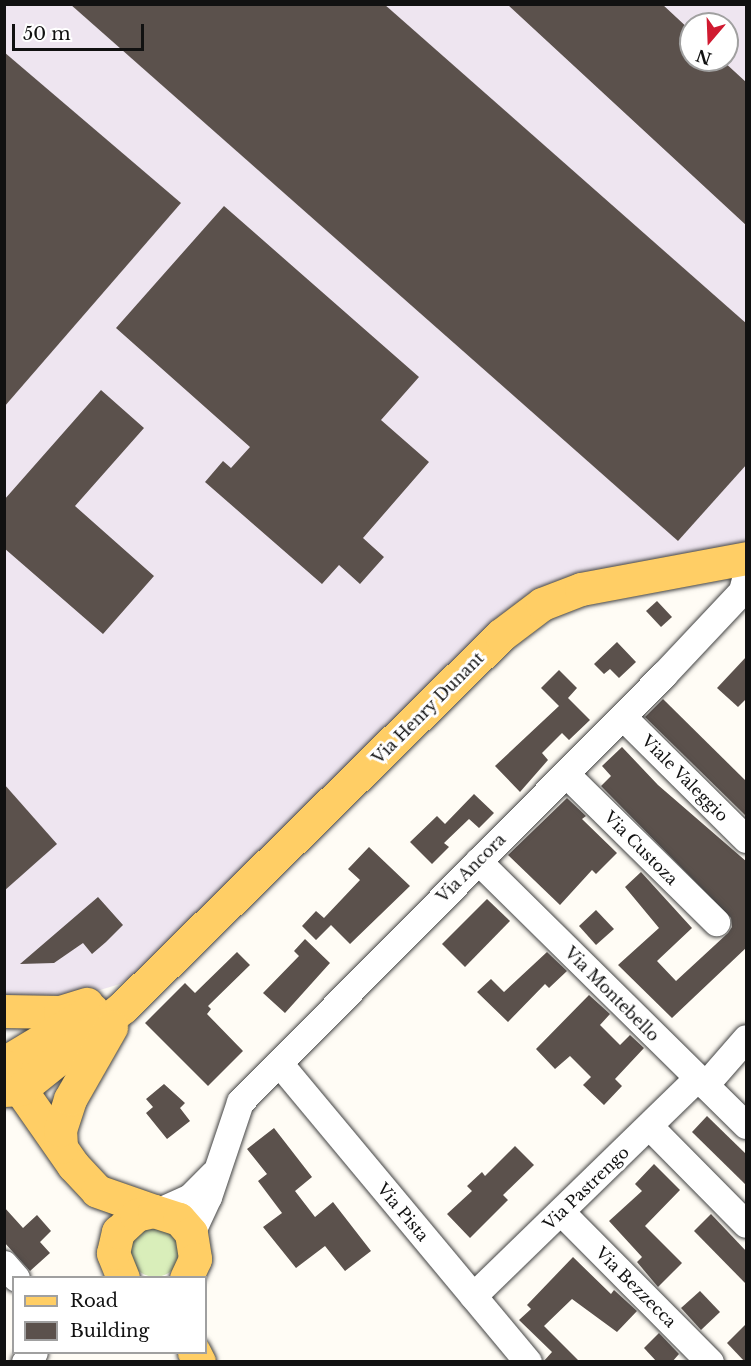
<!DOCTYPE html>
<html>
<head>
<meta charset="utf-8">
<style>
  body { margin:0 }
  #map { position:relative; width:751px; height:1366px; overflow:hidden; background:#fffcf5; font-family:"Libre Baskerville",serif }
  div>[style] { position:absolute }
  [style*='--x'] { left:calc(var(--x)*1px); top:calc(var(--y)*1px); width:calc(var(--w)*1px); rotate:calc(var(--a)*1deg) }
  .industrial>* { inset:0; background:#eee5f0 }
  .green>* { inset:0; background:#d9eeba }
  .round { border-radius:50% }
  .building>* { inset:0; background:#5b514c }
  .roads { filter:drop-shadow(0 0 2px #444) drop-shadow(0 0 2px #444) }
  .minor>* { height:27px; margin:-13.5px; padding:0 13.5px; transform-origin:13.5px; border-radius:13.5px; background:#fff }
  .major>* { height:33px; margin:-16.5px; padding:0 16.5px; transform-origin:16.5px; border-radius:16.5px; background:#ffce65 }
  span { translate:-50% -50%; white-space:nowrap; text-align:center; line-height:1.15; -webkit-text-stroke:6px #fff; paint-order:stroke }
  .street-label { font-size:16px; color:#111 }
  .frame { position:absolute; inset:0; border:6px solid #111; pointer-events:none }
  .legend { position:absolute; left:12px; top:1276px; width:195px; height:78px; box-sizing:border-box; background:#fff; border:2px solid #a0a0a0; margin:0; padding:8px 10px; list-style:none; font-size:18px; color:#111 }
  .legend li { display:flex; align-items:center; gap:12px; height:30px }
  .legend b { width:30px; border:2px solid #a0a0a0 }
  .north { position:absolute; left:679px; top:12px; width:60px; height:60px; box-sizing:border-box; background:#fff; border:2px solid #a0a0a0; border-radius:50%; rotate:199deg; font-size:16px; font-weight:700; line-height:24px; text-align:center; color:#111 }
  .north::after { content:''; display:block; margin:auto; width:21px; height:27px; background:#d01a30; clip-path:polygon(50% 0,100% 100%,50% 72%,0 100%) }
  .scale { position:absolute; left:12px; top:24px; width:132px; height:27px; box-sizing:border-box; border:3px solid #111; border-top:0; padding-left:8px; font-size:18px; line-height:21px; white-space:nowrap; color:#111; -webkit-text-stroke:4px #fff; paint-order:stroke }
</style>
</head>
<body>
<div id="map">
  <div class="industrial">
    <i style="clip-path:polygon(evenodd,4px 5px,746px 5px,746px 548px,565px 588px,165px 957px,120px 984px,70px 999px,5px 997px,4px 5px,691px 24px,727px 24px,727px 60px,691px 60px,691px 24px)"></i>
  </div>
  <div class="green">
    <i class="round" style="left:130px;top:1227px;width:50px;height:50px"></i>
  </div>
  <div class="building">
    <i style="clip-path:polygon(70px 4px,384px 4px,747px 324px,747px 464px,678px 541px)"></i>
    <i style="clip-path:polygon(507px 4px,662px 4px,691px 31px,691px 60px,722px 60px,747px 83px,747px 226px)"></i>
    <i style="clip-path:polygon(4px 52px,181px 203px,4px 407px)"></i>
    <i style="clip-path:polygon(224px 206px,419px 377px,381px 420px,429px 462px,363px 538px,384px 557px,360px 584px,339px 565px,322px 584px,205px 482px,223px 461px,231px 468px,250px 447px,116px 328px)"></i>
    <i style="clip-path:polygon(101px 390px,144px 428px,75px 506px,154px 576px,103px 634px,4px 548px,4px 500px)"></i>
    <i style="clip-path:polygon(657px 601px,672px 617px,661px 627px,646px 611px)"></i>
    <i style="clip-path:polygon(617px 642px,636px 662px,619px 678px,610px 669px,604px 674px,594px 664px)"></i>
    <i style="clip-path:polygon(747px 656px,747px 698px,738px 707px,717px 688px)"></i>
    <i style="clip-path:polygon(559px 670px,577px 688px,568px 698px,590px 720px,569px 740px,562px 733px,542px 753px,548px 760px,520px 792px,495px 766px,559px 706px,541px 688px)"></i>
    <i style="clip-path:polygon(663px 699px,747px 782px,747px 817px,645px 717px)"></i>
    <i style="clip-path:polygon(622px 747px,658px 785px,747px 862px,747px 947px,672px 1018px,618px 965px,659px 928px,625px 887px,641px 872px,692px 928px,657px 961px,676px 981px,728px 933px,732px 927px,731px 918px,601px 786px,611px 776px,602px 766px)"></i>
    <i style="clip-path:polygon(4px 784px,57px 844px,4px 891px)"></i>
    <i style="clip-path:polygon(474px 794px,494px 813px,479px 828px,469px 819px,444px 843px,449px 847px,432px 864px,410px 842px,437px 816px,445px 824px)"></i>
    <i style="clip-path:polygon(567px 798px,586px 816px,582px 819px,617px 853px,596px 874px,592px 870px,560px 905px,508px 855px)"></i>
    <i style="clip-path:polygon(369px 847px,410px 886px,350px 944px,331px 925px,316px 940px,302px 926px,316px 911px,324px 918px,360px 880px,348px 869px)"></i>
    <i style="clip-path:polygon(98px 897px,123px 925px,106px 942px,92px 954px,83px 943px,54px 963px,20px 964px)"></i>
    <i style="clip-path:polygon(487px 899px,510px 921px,465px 967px,442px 944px)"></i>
    <i style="clip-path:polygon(596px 910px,614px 929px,596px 945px,579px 926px)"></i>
    <i style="clip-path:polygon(305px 939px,330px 963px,285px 1013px,263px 993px,299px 956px,294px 951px)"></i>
    <i style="clip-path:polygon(237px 952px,250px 965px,208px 1006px,211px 1009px,207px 1014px,243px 1051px,208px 1086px,145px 1023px,185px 983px,195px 993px)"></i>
    <i style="clip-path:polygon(547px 952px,567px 971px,549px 988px,545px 984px,508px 1022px,477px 992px,491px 979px,504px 992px)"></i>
    <i style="clip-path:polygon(589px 995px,610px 1014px,600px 1025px,620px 1045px,630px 1035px,644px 1048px,615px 1079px,622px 1086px,604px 1105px,583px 1085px,591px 1077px,570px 1056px,555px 1069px,536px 1049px)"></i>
    <i style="clip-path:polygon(164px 1084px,185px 1103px,180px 1108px,190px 1121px,167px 1139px,146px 1113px,153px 1107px,146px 1099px)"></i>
    <i style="clip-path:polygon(707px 1116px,747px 1155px,747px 1186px,692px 1132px)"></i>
    <i style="clip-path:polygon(274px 1128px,312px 1177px,295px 1191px,315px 1217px,333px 1202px,371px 1251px,345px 1271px,325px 1246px,296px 1268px,263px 1227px,282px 1213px,258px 1181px,267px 1174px,247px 1149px)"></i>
    <i style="clip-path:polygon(515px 1146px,534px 1165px,503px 1195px,508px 1200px,470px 1238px,447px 1214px,472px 1191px,467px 1186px,482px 1172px,485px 1176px)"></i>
    <i style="clip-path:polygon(654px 1164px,680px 1190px,645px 1226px,682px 1263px,658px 1287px,637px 1262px,642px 1257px,609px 1221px,642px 1191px,635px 1184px)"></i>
    <i style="clip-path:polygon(4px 1207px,23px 1228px,37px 1215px,51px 1231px,40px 1242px,50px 1253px,30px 1271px,4px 1242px)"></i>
    <i style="clip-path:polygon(711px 1214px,747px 1252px,747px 1285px,694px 1231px)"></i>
    <i style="clip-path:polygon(573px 1257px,611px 1294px,614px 1290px,637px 1311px,617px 1332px,572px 1299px,544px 1326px,580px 1362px,543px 1362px,552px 1352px,519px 1320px,531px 1309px,527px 1305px)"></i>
    <i style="clip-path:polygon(700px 1291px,720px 1312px,701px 1330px,681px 1308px)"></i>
    <i style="clip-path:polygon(747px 1323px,747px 1362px,745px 1362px,727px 1343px)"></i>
    <i style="clip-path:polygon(659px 1333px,679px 1354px,672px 1362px,657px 1362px,644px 1348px)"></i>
  </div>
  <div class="roads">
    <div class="minor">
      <i style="--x:623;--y:717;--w:173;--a:44.8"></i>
      <i style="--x:566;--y:774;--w:211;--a:44.6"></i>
      <i style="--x:478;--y:861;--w:376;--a:44.6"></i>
      <i style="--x:279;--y:1063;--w:389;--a:50.2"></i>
      <i style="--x:705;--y:1085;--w:62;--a:-48.9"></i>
      <i style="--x:650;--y:1127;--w:136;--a:45.3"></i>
      <i style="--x:159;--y:1211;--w:34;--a:-24"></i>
      <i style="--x:190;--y:1197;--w:33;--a:-45"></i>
      <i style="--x:562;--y:1213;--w:210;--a:45.2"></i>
      <i style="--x:191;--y:1233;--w:40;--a:-65"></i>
      <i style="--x:208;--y:1197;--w:100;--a:-71.4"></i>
      <i style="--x:240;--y:1102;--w:602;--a:-45.27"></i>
      <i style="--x:664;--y:674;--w:114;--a:-46.8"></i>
      <i style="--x:742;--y:591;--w:16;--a:-76"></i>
      <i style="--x:4;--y:1264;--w:18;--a:49"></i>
      <i style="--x:473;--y:1296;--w:313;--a:-44.2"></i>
      <i style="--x:25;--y:1362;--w:13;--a:-48"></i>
    </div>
    <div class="major">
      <i style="--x:4;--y:1011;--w:56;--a:1"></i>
      <i style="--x:60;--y:1012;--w:28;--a:-17"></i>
      <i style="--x:4;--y:1063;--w:103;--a:-31.1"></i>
      <i style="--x:4;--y:1066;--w:121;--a:55.1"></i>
      <i style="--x:73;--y:1165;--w:35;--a:47"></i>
      <i style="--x:97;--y:1191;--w:60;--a:19.3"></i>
      <i style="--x:4;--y:1090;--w:17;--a:-3"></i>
      <i style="--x:21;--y:1089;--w:131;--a:-38.8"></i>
      <i style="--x:123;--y:1007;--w:530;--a:-44.54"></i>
      <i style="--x:501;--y:635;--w:51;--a:-37.1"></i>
      <i style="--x:542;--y:604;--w:42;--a:-21"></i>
      <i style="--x:581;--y:589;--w:168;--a:-10.6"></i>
      <i style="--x:61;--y:1147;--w:17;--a:-93"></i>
      <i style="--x:60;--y:1130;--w:33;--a:-72"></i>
      <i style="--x:70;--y:1099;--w:83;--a:-60.3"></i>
      <i style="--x:123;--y:1278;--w:27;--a:-112"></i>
      <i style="--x:113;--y:1253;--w:22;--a:-77"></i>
      <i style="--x:118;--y:1232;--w:25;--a:-43"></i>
      <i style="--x:136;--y:1215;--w:18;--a:-13"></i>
      <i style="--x:154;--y:1211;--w:26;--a:18"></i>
      <i style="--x:179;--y:1219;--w:18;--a:49"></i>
      <i style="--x:191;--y:1233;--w:26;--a:81"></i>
      <i style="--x:195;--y:1259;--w:21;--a:115"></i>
      <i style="--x:194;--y:1352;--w:11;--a:63"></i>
    </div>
  </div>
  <div class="street-label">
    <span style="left:428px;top:708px;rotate:-45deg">Via Henry Dunant</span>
    <span style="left:685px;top:778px;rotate:45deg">Viale Valeggio</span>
    <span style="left:641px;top:848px;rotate:45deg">Via Custoza</span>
    <span style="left:471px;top:868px;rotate:-45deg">Via Ancora</span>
    <span style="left:612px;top:994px;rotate:45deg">Via Montebello</span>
    <span style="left:586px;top:1188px;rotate:-44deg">Via Pastrengo</span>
    <span style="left:403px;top:1212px;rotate:50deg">Via Pista</span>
    <span style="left:636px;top:1287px;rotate:45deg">Via Bezzecca</span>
  </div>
  <div class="frame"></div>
  <ul class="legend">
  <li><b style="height:8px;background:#ffce65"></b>Road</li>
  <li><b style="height:16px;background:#5b514c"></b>Building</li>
  </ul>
  <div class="north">N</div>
  <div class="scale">50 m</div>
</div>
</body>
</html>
